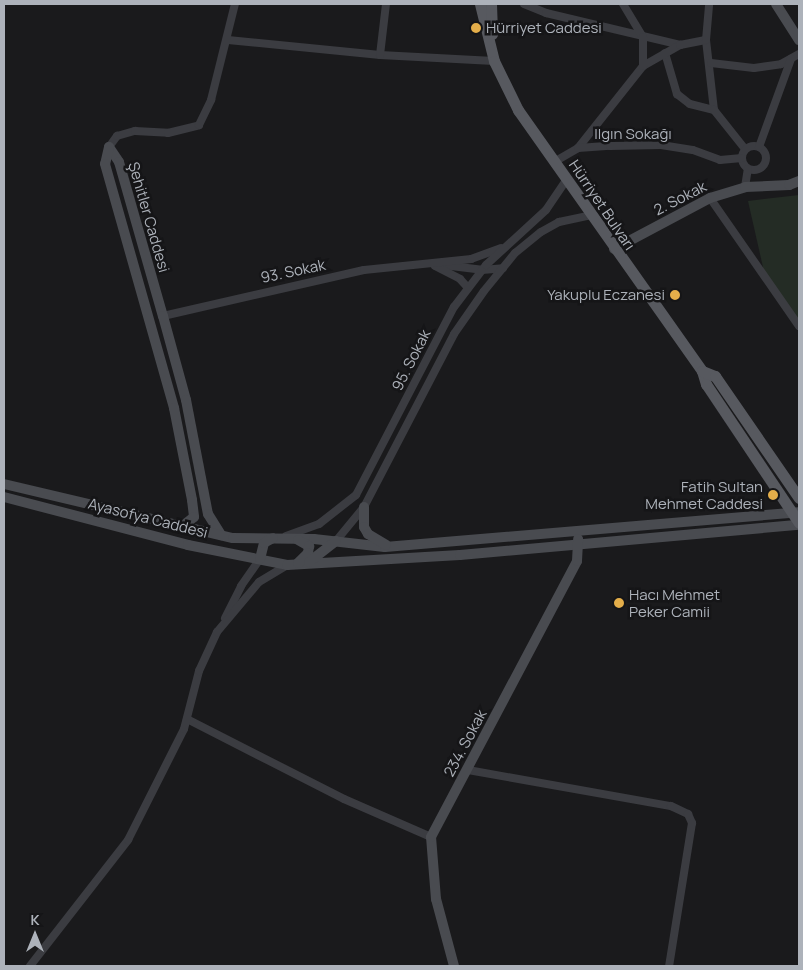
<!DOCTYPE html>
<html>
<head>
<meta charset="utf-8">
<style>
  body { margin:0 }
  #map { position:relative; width:803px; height:970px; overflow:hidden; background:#1a1a1c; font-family:Manrope,sans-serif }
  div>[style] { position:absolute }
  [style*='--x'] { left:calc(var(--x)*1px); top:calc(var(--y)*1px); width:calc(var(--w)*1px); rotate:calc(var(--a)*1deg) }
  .green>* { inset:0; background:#242c25 }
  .street>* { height:8px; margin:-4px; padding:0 4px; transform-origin:4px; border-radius:4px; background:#3b3c41 }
  .street>.ring { margin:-4px; padding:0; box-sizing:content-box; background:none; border:8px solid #3b3c41; border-radius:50% }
  .secondary>* { height:10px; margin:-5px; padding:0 5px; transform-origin:5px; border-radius:5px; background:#494b50 }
  .primary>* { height:11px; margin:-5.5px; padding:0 5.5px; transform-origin:5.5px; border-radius:5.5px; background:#57595f }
  .dots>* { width:14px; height:14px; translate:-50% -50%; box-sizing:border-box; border:2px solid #151517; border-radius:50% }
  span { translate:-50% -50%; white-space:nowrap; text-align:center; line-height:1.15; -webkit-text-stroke:5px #151517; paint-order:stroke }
  .poi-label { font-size:15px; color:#adb2ba }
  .left { translate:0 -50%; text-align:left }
  .right { translate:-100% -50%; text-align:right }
  .street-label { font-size:15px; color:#adb2ba }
  .frame { position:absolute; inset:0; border:5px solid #adb2ba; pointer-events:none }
  .north { position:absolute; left:10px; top:910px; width:50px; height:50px; -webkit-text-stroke:4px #151517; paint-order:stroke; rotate:0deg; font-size:14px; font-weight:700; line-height:20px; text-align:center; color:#adb2ba }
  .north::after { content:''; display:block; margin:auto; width:18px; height:22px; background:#adb2ba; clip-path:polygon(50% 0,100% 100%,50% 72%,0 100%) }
</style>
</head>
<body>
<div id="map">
  <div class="green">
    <i style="clip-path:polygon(799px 195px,799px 321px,765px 276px,748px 201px)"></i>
  </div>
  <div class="street">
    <i style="--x:524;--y:4;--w:24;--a:22"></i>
    <i style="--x:546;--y:13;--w:138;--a:13.4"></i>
    <i style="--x:623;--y:4;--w:39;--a:59"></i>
    <i style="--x:228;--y:40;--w:153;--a:5.6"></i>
    <i style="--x:380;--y:55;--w:114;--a:3"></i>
    <i style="--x:706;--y:40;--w:70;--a:83.5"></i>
    <i style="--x:665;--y:53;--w:43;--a:73.7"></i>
    <i style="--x:677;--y:94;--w:16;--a:38"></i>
    <i style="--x:690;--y:104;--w:25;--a:14"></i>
    <i style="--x:714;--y:110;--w:50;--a:51.5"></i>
    <i style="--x:380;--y:55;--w:51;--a:-83.3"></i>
    <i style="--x:711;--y:63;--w:43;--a:6.6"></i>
    <i style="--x:754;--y:68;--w:27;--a:-8"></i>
    <i style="--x:781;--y:64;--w:21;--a:-29"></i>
    <i style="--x:643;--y:66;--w:43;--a:-29.6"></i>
    <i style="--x:680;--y:45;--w:26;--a:-11"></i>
    <i style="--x:706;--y:40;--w:36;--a:-85"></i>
    <i class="ring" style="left:742px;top:146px;width:16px;height:16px"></i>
    <i style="--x:109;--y:147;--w:14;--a:-54"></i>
    <i style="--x:117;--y:136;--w:19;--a:-16"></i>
    <i style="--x:135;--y:131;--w:33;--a:3"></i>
    <i style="--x:168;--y:133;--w:32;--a:-14"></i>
    <i style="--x:199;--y:125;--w:28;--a:-64"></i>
    <i style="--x:211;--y:100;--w:99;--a:-76"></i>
    <i style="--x:759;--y:147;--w:94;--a:-70"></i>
    <i style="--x:578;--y:148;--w:105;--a:-51.6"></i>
    <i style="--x:643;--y:66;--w:29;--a:-90"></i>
    <i style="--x:554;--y:162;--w:28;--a:-30"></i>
    <i style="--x:578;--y:148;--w:32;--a:-4"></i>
    <i style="--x:610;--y:146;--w:51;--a:-1.1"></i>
    <i style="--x:661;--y:145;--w:32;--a:9"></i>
    <i style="--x:693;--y:150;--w:29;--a:20"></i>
    <i style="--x:720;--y:160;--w:22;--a:-5"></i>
    <i style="--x:745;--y:187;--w:18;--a:-81"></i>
    <i style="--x:710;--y:198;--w:156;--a:55.2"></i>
    <i style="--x:443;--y:265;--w:39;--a:7"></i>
    <i style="--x:482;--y:270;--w:21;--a:-5"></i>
    <i style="--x:435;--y:266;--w:28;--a:27"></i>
    <i style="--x:460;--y:279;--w:12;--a:48"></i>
    <i style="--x:163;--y:316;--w:206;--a:-12.9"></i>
    <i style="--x:364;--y:270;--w:108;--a:-5.9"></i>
    <i style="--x:471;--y:259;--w:32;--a:-20"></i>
    <i style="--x:286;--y:536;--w:35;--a:-20"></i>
    <i style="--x:319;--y:524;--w:47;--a:-38.1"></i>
    <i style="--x:356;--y:495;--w:212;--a:-62.5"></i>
    <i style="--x:454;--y:307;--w:53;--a:-52.7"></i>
    <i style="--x:486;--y:265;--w:81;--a:-42.5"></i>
    <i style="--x:546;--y:210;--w:36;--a:-56"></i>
    <i style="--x:336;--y:541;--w:44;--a:-50.5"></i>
    <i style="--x:364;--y:507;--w:195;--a:-62.5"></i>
    <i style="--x:454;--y:334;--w:52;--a:-55.1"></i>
    <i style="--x:484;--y:291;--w:49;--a:-50.8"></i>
    <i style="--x:515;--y:253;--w:33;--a:-39"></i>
    <i style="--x:541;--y:232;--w:21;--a:-29"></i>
    <i style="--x:559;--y:222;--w:33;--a:-12"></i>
    <i style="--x:225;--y:618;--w:36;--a:-63"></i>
    <i style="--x:241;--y:586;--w:33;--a:-55"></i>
    <i style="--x:187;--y:719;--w:176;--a:27"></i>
    <i style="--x:344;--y:799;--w:95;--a:23.6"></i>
    <i style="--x:468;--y:770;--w:206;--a:10.1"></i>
    <i style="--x:671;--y:806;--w:19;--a:25"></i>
    <i style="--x:688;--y:814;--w:10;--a:66"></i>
    <i style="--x:692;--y:823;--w:145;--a:99.1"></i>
    <i style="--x:30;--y:966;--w:160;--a:-52.1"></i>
    <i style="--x:128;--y:840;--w:124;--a:-63.2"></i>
    <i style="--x:184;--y:729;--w:60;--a:-75.5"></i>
    <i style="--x:199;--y:671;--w:43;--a:-65.2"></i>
    <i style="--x:217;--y:632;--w:65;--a:-50"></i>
    <i style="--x:259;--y:582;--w:33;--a:-31"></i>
  </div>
  <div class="secondary">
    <i style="--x:776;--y:4;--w:43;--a:57.4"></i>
    <i style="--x:109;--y:147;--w:18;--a:56"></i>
    <i style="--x:119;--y:162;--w:160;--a:74.1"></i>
    <i style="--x:163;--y:316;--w:87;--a:74.7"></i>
    <i style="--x:186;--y:400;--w:116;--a:79.1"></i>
    <i style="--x:208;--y:514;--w:25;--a:58"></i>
    <i style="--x:109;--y:147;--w:17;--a:103"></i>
    <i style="--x:105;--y:164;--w:254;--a:74.2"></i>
    <i style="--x:174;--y:408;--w:94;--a:78.9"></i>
    <i style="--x:192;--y:500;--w:17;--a:83"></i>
    <i style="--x:194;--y:517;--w:16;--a:142"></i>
    <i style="--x:614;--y:249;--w:109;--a:-28"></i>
    <i style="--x:710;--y:198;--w:37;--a:-17"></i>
    <i style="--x:745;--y:187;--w:44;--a:-2.6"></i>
    <i style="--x:789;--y:185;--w:11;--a:-22"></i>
    <i style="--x:4;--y:484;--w:235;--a:13.3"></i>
    <i style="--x:233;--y:538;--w:81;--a:0.7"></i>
    <i style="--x:314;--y:539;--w:71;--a:6.4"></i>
    <i style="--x:385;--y:547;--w:415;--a:-4.8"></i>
    <i style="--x:4;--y:497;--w:190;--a:14.6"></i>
    <i style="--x:188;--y:545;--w:101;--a:11.4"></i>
    <i style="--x:287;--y:565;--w:173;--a:-3.3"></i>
    <i style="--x:460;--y:555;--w:340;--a:-5.1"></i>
    <i style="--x:364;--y:507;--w:20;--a:90"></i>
    <i style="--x:364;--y:527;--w:8;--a:60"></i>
    <i style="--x:368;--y:534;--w:21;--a:31"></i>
    <i style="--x:298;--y:540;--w:13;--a:29"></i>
    <i style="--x:309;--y:546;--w:7;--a:98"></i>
    <i style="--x:308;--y:553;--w:14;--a:135"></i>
    <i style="--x:260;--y:559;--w:16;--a:-76"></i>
    <i style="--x:264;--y:543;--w:10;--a:-29"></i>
    <i style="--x:309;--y:562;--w:34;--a:-38"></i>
    <i style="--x:454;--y:966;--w:69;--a:-105"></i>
    <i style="--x:436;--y:899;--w:62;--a:-94.6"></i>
    <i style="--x:431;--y:837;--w:312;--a:-62.1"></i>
    <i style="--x:577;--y:561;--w:22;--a:-87"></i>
  </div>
  <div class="primary">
    <i style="--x:480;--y:4;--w:59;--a:76.2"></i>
    <i style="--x:494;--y:61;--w:55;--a:63.9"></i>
    <i style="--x:518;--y:110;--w:319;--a:54.8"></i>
    <i style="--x:702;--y:371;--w:14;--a:73"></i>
    <i style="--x:706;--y:384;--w:167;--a:56.2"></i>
    <i style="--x:491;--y:4;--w:30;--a:88"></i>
    <i style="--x:702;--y:371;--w:14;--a:21"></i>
    <i style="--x:715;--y:376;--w:148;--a:55.5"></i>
  </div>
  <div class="dots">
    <i style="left:476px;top:28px;background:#e4ae4a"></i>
    <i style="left:675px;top:295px;background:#e4ae4a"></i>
    <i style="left:773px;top:495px;background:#e4ae4a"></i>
    <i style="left:619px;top:603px;background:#e4ae4a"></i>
  </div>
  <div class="poi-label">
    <span class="left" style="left:486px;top:28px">Hürriyet Caddesi</span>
    <span class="right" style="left:665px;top:295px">Yakuplu Eczanesi</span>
    <span class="right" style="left:763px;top:495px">Fatih Sultan<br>Mehmet Caddesi</span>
    <span class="left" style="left:629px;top:603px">Hacı Mehmet<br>Peker Camii</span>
  </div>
  <div class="street-label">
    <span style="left:633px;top:134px">Ilgın Sokağı</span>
    <span style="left:680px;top:198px;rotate:-27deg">2. Sokak</span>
    <span style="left:602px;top:205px;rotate:56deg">Hürriyet Bulvarı</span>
    <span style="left:149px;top:217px;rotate:74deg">Şehitler Caddesi</span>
    <span style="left:293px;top:271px;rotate:-12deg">93. Sokak</span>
    <span style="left:411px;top:360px;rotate:-63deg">95. Sokak</span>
    <span style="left:148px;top:518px;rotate:14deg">Ayasofya Caddesi</span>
    <span style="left:465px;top:743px;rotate:-62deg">234. Sokak</span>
  </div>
  <div class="frame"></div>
  <div class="north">K</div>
</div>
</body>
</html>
